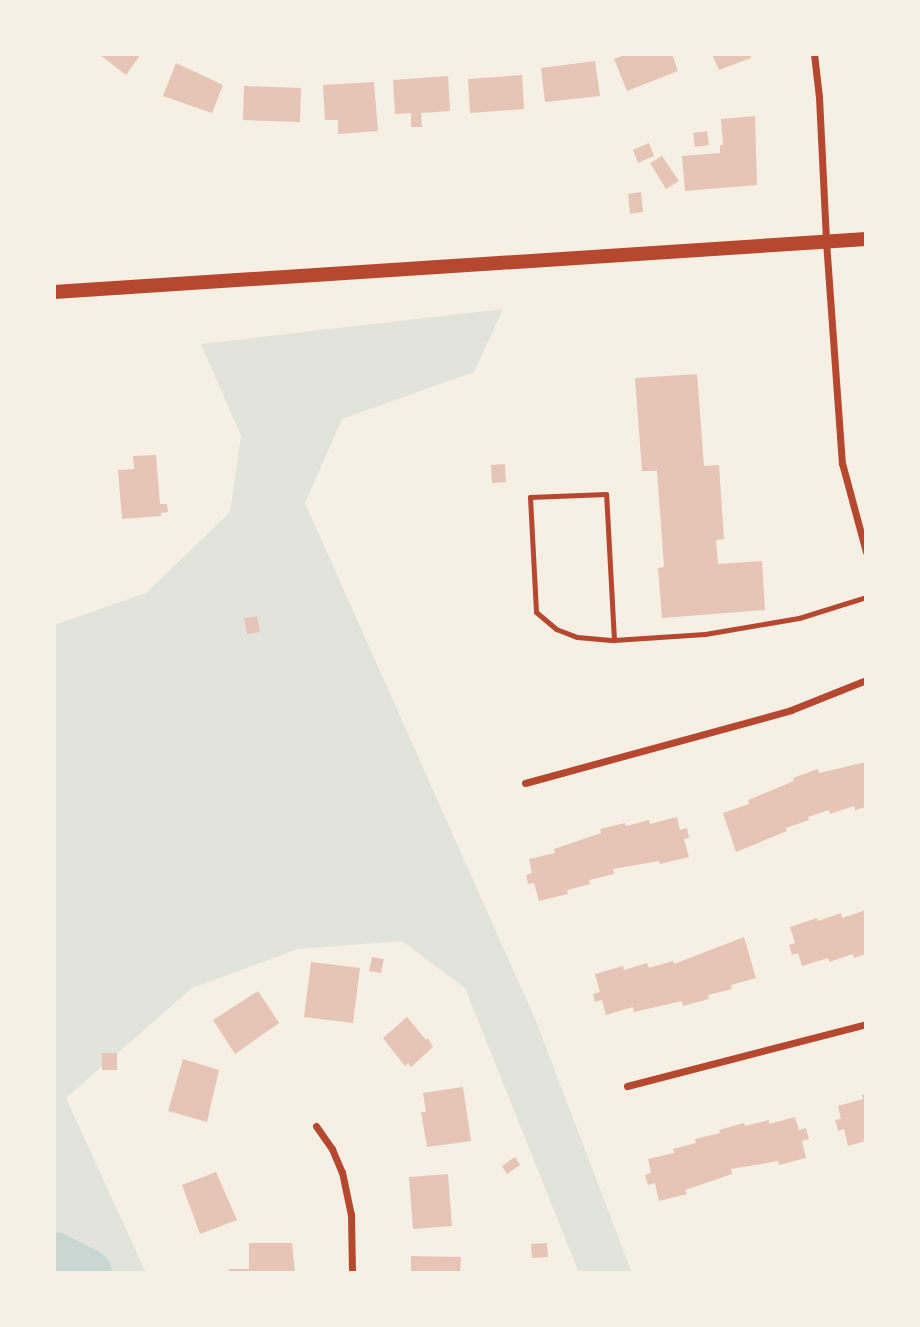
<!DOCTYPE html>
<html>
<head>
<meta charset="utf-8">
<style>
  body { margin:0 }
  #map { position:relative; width:920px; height:1327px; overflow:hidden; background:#f6efe4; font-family:Cabin,sans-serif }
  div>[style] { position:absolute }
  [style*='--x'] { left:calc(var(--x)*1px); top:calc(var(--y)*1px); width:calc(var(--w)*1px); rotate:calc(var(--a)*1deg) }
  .green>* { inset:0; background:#e2e4dc }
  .river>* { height:49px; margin:-24.5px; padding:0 24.5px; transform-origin:24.5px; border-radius:24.5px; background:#c9d6d2 }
  .building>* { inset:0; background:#e6c5b7 }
  .service>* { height:5px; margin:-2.5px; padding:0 2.5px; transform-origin:2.5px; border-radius:2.5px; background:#b5482f }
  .minor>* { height:7px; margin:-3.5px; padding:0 3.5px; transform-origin:3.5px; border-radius:3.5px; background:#b5482f }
  .secondary>* { height:14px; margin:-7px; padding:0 7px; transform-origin:7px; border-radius:7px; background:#b5482f }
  span { translate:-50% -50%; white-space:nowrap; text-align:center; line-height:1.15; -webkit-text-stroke:6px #f6efe4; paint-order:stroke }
  .frame { position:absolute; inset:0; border:56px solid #f6efe4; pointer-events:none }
</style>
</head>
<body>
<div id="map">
  <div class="green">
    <i style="clip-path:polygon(503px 309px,474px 372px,342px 419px,305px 503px,536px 1021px,632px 1273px,579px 1273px,465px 988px,402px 941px,298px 949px,192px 988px,66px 1098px,146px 1273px,54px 1273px,54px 625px,146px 593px,230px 512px,241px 436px,201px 344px)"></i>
  </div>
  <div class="river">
    <i style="--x:54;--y:1256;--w:37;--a:27"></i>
  </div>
  <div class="building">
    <i style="clip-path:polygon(99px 54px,141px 54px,126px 75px)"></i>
    <i style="clip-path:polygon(627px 54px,672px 54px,678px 71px,627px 91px,614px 59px)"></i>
    <i style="clip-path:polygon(712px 54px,750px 54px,751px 58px,719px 70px)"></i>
    <i style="clip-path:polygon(595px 61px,600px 96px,545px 102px,541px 68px)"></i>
    <i style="clip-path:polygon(176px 63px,223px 85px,212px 113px,163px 96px)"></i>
    <i style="clip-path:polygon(522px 75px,524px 109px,470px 113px,468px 79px)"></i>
    <i style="clip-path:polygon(448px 76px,450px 111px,421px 113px,422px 127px,411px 127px,411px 113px,395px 114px,393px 80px)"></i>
    <i style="clip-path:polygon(374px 82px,378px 131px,338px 134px,338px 120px,325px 120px,323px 85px)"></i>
    <i style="clip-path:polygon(244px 86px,301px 88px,300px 122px,243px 120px)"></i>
    <i style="clip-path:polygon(755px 116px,757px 185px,685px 191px,682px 156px,720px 153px,720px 145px,723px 145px,721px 119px)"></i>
    <i style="clip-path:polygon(707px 131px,709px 145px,695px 147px,693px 133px)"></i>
    <i style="clip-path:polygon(649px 143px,654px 156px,638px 163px,633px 150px)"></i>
    <i style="clip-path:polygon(662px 156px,679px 181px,666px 189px,650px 163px)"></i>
    <i style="clip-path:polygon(641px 192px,643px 212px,630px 214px,628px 194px)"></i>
    <i style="clip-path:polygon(697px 374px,704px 466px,719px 465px,724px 539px,716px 540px,718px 564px,762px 561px,765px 610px,662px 618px,658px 568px,664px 567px,657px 471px,642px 471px,635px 378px)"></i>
    <i style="clip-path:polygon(156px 455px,160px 504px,167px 504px,168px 512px,161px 513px,161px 516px,122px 519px,118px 470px,134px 469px,133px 456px)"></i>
    <i style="clip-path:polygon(505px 464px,506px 482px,492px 483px,491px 465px)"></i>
    <i style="clip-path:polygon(257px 616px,260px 632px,247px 634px,244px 618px)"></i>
    <i style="clip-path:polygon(866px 762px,866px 807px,855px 810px,854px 806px,830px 814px,829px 810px,808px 817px,809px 820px,786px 828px,787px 831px,736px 852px,723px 813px,749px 804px,748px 800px,794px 781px,793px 778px,818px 769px,819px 773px)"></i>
    <i style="clip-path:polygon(677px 817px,680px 830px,687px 828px,689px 838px,684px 839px,689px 857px,660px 864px,659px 861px,613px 869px,614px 874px,589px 880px,590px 884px,567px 890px,568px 894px,539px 901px,534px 883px,528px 884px,526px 875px,532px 873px,529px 859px,555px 853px,554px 849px,601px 833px,600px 829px,625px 823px,626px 826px,649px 820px,650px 824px)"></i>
    <i style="clip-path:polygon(866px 910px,866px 954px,854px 958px,853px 954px,829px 962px,828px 958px,802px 966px,798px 953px,792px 955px,789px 945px,795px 943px,790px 927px,817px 918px,818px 921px,841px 913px,842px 918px)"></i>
    <i style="clip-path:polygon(744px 937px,756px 978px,731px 985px,732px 989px,708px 995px,709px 999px,683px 1006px,682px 1001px,634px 1012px,633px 1007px,606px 1015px,602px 1000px,595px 1002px,593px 994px,600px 992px,595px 974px,623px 966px,624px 970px,647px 963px,649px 968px,673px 961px,674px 964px)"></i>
    <i style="clip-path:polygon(372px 957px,384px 959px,381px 973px,369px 971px)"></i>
    <i style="clip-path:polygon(311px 962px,360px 968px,353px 1023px,304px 1017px)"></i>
    <i style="clip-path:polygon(258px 991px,279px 1023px,235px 1054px,213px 1020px)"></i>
    <i style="clip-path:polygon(407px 1017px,426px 1040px,428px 1038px,433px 1047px,411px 1067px,408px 1063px,405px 1066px,383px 1038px)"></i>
    <i style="clip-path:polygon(102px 1053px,117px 1053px,117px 1070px,102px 1070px)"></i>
    <i style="clip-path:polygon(183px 1059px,219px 1070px,207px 1122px,168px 1111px)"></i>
    <i style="clip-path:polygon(463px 1087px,471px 1141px,427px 1147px,421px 1112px,426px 1112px,423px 1093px)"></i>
    <i style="clip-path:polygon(866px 1094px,866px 1141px,848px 1146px,844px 1129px,838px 1131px,835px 1120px,841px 1119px,838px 1106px,863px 1099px,862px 1095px)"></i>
    <i style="clip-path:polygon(795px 1117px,799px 1130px,806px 1128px,809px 1139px,802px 1141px,806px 1158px,779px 1165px,778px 1161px,731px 1169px,732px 1174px,685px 1190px,687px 1194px,659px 1201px,655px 1183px,648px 1185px,645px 1175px,651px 1173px,648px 1159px,674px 1153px,673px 1149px,696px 1143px,695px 1139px,720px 1133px,719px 1130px,744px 1123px,745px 1126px,769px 1120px,769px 1124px)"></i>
    <i style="clip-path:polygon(515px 1157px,520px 1165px,507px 1174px,502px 1166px)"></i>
    <i style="clip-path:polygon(216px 1172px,237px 1220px,200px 1234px,182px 1185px)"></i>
    <i style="clip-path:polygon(448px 1174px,452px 1226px,413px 1229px,409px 1177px)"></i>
    <i style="clip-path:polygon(249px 1243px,292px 1243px,295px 1273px,229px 1273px,229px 1269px,249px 1269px)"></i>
    <i style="clip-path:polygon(547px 1243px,548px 1257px,532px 1258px,531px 1244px)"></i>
    <i style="clip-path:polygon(411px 1256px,461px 1257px,460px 1273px,411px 1273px)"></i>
  </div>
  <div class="service">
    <i style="--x:614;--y:640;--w:146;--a:-93.1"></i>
    <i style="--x:606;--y:494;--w:76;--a:177.7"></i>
    <i style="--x:530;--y:497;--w:115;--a:87"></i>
    <i style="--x:536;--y:612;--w:26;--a:40"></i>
    <i style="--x:556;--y:629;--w:22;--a:21"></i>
    <i style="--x:577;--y:637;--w:37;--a:5"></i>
    <i style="--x:614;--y:640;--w:91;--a:-3.8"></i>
    <i style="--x:705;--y:634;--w:95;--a:-9.7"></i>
    <i style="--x:799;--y:618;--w:70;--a:-17.4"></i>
  </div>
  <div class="minor">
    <i style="--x:814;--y:54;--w:43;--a:83.4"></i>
    <i style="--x:819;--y:97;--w:144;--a:87.2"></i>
    <i style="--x:826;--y:241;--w:223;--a:85.9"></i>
    <i style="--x:842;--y:463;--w:92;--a:74.9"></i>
    <i style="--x:525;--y:783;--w:276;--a:-15.3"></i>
    <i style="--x:791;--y:710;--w:81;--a:-21.8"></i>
    <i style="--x:627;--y:1086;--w:247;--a:-14.5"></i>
    <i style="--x:316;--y:1126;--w:28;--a:55"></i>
    <i style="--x:332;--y:1149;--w:25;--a:67"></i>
    <i style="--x:342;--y:1172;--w:44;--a:78.2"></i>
    <i style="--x:351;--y:1215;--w:58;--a:89"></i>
  </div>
  <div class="secondary">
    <i style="--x:54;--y:292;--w:814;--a:-3.73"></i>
  </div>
  <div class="frame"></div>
</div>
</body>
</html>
